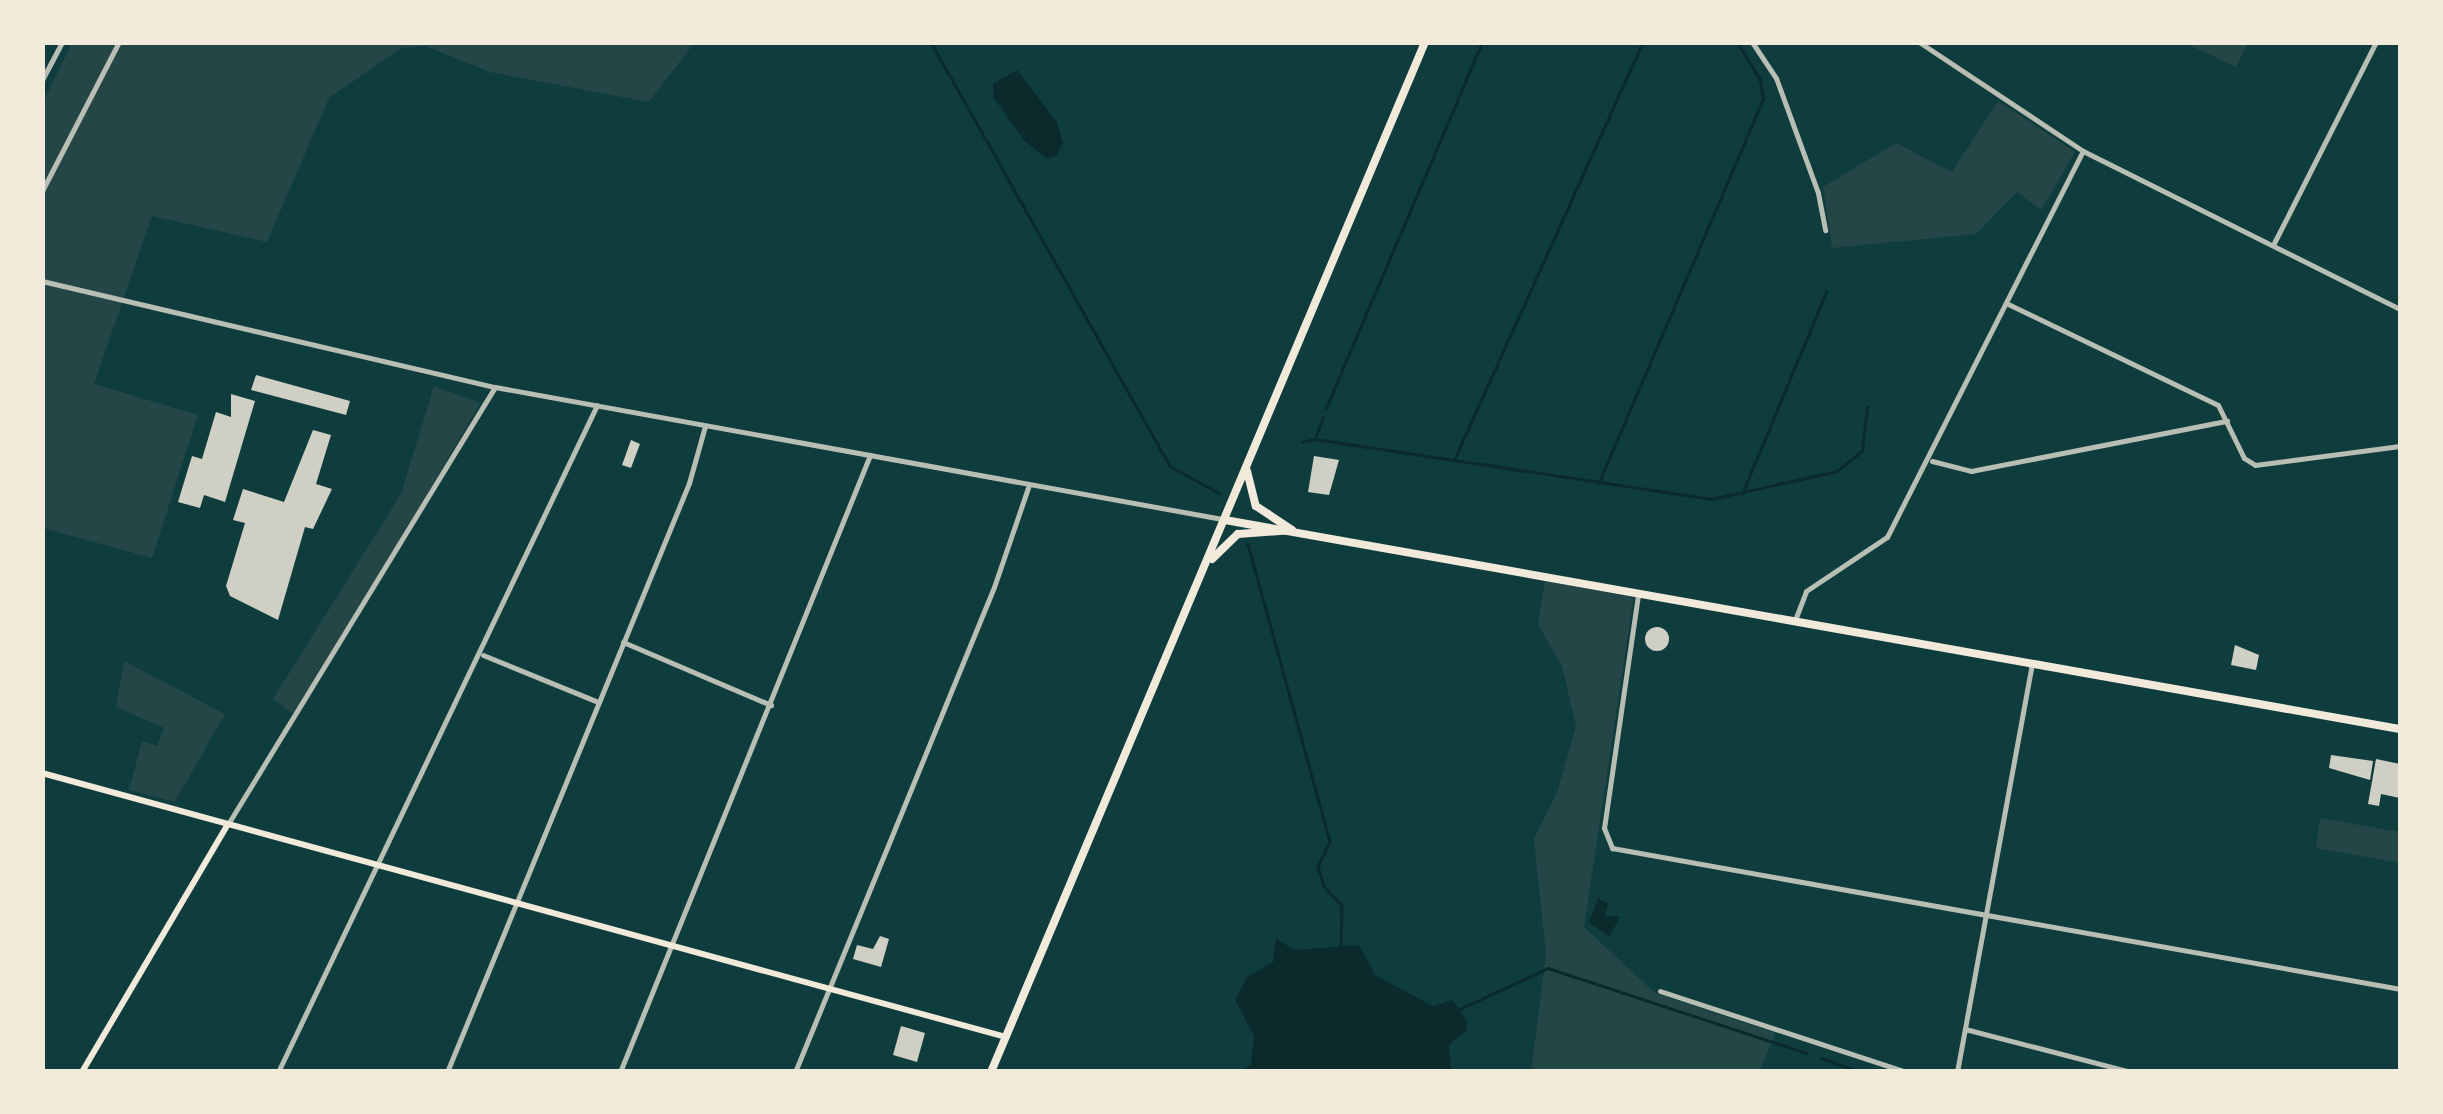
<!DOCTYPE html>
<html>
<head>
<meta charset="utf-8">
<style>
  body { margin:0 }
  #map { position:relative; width:2443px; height:1114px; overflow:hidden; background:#0f3d3e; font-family:Lato,sans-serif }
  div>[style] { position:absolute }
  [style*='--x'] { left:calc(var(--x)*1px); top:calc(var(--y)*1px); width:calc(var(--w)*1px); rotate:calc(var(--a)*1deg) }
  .green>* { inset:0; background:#244646 }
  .water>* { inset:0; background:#0a2a2b }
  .stream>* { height:2.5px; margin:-1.25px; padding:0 1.25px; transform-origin:1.25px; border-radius:1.25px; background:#0a2a2b }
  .building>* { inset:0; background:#cfcfc3 }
  .round { border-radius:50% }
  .minor>* { height:5px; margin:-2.5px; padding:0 2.5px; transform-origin:2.5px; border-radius:2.5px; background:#b8beb3 }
  .secondary>* { height:6px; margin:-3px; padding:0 3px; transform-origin:3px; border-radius:3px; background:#f1e9da }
  .primary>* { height:8px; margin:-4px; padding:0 4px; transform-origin:4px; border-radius:4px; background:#f1e9da }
  .trunk>* { height:8px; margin:-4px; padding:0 4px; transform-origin:4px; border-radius:4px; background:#f1e9da }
  span { translate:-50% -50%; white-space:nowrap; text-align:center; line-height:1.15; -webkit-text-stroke:8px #f1e9da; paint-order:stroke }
  .frame { position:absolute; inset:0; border:45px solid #f1e9da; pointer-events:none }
</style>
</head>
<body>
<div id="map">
  <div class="green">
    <i style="clip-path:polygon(72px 43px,694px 43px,649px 102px,490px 72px,425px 46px,401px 48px,329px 98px,267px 242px,152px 216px,94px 384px,198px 415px,152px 558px,43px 528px,42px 104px)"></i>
    <i style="clip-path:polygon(2185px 43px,2248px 42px,2248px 43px,2236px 67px)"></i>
    <i style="clip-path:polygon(1998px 101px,2075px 152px,2041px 210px,2017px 192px,1976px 234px,1832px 248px,1823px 187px,1896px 143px,1952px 172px)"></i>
    <i style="clip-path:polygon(434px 386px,480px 403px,298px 717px,273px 699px,401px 494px)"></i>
    <i style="clip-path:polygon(1545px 581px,1634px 595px,1584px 927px,1655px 993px,1775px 1033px,1760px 1071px,1531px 1072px,1546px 955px,1534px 839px,1558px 790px,1576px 726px,1562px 666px,1538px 624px)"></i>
    <i style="clip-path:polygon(124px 661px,225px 714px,175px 802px,129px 790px,142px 741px,157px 746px,164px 728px,116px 707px)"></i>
    <i style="clip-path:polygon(2320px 818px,2400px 832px,2400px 863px,2316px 848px)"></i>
  </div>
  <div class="water">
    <i style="clip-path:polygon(1017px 70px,1057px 122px,1063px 144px,1055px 157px,1047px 159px,1025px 141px,993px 97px,993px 84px)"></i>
    <i style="clip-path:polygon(1598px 898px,1608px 904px,1605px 916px,1620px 916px,1610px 937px,1589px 923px)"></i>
    <i style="clip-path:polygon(1276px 939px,1295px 950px,1359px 945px,1375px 975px,1433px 1006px,1452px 1000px,1467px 1021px,1466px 1031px,1449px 1045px,1451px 1071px,1242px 1071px,1251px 1064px,1254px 1036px,1235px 1000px,1247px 977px,1273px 962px)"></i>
  </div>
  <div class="stream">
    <i style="--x:931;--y:42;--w:487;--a:60.6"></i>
    <i style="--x:1170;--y:466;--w:56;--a:28.9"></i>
    <i style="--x:1326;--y:408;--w:398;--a:-66.9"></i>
    <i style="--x:1315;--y:439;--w:401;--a:8.6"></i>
    <i style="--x:1711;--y:499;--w:129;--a:-12.5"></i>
    <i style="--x:1837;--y:471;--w:32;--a:-39"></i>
    <i style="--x:1862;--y:451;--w:44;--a:-83.5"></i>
    <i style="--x:1302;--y:442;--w:13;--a:-13"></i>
    <i style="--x:1315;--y:439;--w:23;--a:-70"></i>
    <i style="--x:1454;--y:460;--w:459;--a:-65.7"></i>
    <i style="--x:1598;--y:484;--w:419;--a:-66.8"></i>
    <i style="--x:1763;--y:99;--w:19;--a:-99"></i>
    <i style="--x:1760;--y:80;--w:44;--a:-121.2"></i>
    <i style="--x:1742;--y:494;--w:219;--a:-67.4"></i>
    <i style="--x:1248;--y:544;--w:309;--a:74.6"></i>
    <i style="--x:1330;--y:842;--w:28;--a:116"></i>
    <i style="--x:1318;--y:867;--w:20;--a:72"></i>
    <i style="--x:1324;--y:886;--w:26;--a:47"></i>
    <i style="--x:1342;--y:905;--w:40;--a:91.4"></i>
    <i style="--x:1460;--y:1009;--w:97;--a:-25"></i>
    <i style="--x:1548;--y:968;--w:272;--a:18.2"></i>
    <i style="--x:1821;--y:1058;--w:42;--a:19.3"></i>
  </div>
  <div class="building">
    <i style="clip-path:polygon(256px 375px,350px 401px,346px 415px,251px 390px)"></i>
    <i style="clip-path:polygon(231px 394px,255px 401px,225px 502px,204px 495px,200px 508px,178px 502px,192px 456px,202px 459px,216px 412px,231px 417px)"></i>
    <i style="clip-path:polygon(313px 430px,331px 435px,316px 484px,332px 489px,313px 529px,305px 527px,278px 620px,230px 596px,226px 586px,245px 523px,233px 520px,243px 489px,284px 502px)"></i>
    <i style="clip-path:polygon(631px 440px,640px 444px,631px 468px,622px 465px)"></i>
    <i style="clip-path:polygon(1314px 456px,1339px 460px,1329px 495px,1308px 492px)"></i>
    <i class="round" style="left:1645px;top:627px;width:24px;height:24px"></i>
    <i style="clip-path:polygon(2235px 645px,2259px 655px,2256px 670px,2231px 665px)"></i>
    <i style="clip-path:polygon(2331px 755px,2373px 761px,2370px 780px,2329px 768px)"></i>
    <i style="clip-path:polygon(2376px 759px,2400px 764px,2400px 798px,2381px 794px,2379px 806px,2368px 804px)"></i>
    <i style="clip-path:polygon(880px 936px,889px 939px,881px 967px,853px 959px,857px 945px,873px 949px)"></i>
    <i style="clip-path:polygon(901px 1026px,925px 1033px,917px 1062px,893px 1055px)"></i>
  </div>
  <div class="minor">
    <i style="--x:1752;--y:42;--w:43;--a:56.3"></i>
    <i style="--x:1776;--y:78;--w:122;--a:69.9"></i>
    <i style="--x:1818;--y:193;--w:38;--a:79"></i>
    <i style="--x:1919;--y:42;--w:197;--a:33.6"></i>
    <i style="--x:2083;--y:151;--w:354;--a:26.5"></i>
    <i style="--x:42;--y:80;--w:43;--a:-62.2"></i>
    <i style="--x:42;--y:191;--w:168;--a:-62.7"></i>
    <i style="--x:2273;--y:245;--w:228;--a:-63.1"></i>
    <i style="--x:42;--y:281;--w:465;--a:13.2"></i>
    <i style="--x:495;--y:387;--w:739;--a:10.29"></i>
    <i style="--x:2008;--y:304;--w:233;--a:25.7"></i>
    <i style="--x:2218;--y:405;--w:59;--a:63.9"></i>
    <i style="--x:2244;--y:458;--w:13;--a:32"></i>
    <i style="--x:2255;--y:465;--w:146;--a:-7.5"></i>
    <i style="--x:1932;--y:461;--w:40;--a:14.4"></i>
    <i style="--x:1971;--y:471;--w:261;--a:-11.1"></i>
    <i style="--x:1638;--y:595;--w:235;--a:98.3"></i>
    <i style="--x:1604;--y:828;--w:22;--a:68"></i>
    <i style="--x:1612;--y:848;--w:801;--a:10.14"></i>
    <i style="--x:1795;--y:620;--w:31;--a:-69"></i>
    <i style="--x:1806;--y:591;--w:97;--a:-33.7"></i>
    <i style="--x:1887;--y:537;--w:433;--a:-63.1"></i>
    <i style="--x:623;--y:642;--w:161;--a:23.1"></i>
    <i style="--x:483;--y:655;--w:124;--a:22.2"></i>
    <i style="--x:228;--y:824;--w:512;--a:-58.58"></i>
    <i style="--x:1660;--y:991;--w:259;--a:18.2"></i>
    <i style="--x:1965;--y:1029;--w:171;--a:14.5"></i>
    <i style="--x:42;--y:1070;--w:6;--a:18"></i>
    <i style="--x:278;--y:1072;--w:739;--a:-64.44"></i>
    <i style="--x:447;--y:1072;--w:637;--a:-67.66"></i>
    <i style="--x:689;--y:483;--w:59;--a:-74.3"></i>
    <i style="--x:620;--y:1072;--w:666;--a:-67.94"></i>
    <i style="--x:795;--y:1072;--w:524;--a:-67.69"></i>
    <i style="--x:994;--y:587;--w:108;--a:-71.1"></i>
    <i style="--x:1957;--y:1072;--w:414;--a:-79.6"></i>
    <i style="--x:2400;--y:1072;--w:2;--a:-90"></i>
  </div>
  <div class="secondary">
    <i style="--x:42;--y:773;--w:999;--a:15.32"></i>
    <i style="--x:82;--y:1072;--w:288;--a:-59.5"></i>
  </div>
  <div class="primary">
    <i style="--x:1225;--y:520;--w:1193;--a:10.09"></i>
  </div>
  <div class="trunk">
    <i style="--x:1247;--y:471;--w:36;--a:76"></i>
    <i style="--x:1256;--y:506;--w:43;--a:33.7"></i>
    <i style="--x:1212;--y:559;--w:36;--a:-44"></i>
    <i style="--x:1238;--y:534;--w:54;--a:-4.2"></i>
    <i style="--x:991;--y:1072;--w:1118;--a:-67.15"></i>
  </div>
  <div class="frame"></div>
</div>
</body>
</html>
